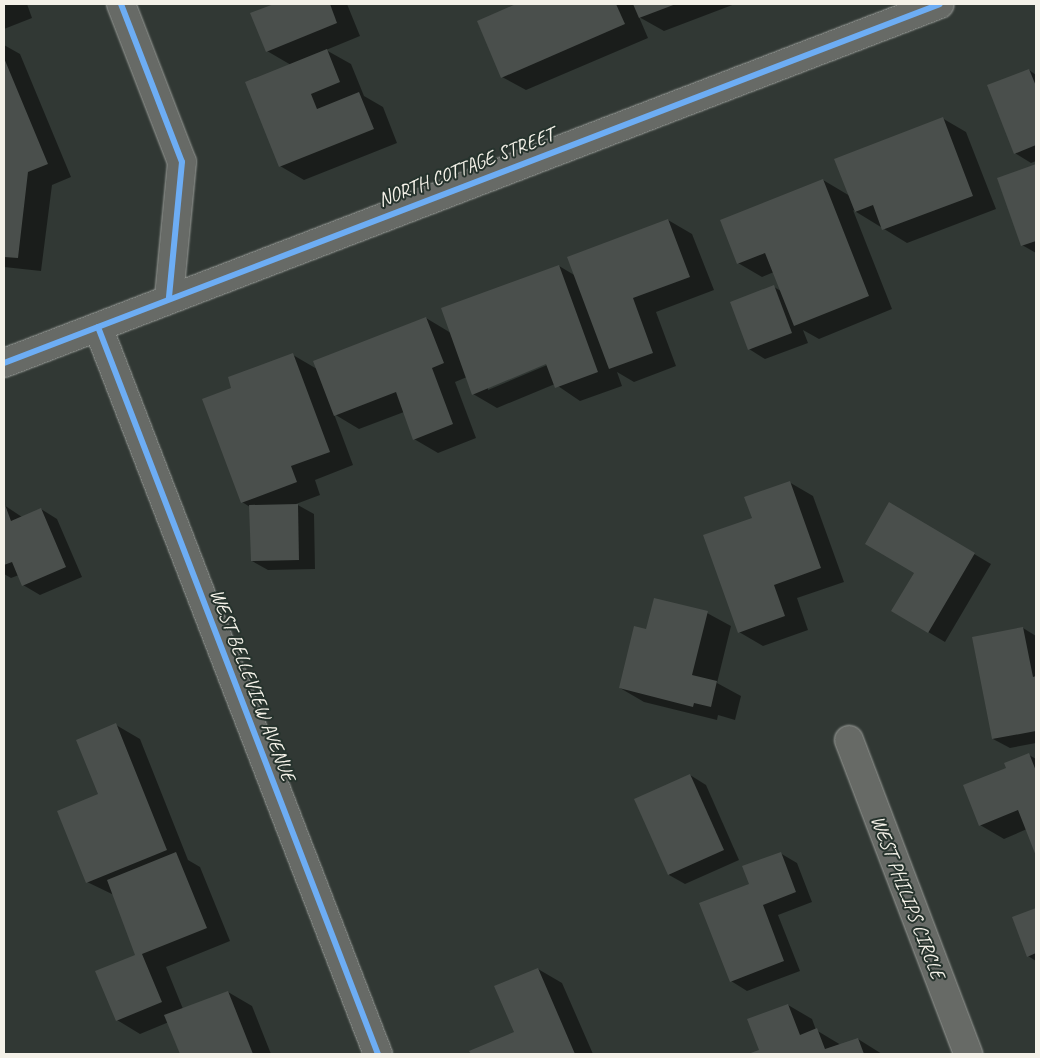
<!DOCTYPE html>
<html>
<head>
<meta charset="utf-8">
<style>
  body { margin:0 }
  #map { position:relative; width:1040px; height:1058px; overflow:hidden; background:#313834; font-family:Caveat,sans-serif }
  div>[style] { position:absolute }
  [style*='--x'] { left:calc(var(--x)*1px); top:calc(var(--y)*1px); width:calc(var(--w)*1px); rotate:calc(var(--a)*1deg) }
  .shadow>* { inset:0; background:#0007 }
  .building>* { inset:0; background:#4a4f4c }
  .roads { filter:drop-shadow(0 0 1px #9a9d99) drop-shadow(0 0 1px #9a9d99) }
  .street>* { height:28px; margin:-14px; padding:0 14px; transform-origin:14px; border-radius:14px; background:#676a66 }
  .cycleway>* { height:6px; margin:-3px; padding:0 3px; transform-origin:3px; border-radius:3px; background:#6dadf4 }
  span { translate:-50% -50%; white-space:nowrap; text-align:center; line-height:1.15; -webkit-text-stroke:4px #26332d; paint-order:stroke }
  .street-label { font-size:20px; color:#f4f1e8 }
  .frame { position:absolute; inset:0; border:5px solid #f4f1e8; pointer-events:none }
</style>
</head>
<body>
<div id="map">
  <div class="shadow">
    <i style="clip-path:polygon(4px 4px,27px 4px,32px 18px,4px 29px)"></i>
    <i style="clip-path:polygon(277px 4px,347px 4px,360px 36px,326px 50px,351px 64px,364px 96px,383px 107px,397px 143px,304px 180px,280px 166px,291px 65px,267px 51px,252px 14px)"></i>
    <i style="clip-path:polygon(519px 4px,735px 4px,664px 31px,639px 17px,648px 38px,526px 90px,502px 77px,478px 22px)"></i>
    <i style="clip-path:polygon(4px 45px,20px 54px,71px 177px,52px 185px,41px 271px,4px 267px)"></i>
    <i style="clip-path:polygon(1029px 70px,1036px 75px,1036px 161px,1031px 163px,1015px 153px)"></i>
    <i style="clip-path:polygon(942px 118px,966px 132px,996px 209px,907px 243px,853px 210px,892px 309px,819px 339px,803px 330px,808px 343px,765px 359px,749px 349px,774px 287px,781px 291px,774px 272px,762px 277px,738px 263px,823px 180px,850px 196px)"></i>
    <i style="clip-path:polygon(1036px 165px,1036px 253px,1022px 245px,998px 179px)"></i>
    <i style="clip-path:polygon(evenodd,668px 220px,692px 234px,714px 290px,656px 312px,676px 366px,634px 382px,617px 372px,622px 386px,580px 401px,555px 384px,497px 408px,473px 394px,467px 377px,455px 382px,476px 438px,438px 453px,414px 439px,404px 412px,359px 429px,334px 414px,353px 465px,315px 480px,320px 495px,296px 504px,314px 514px,315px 569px,268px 570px,252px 561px,250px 507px,242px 502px,233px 389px,293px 355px,317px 369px,426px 318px,451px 333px,559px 266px,576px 276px,668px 220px,551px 360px,552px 363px,488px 390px,488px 387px,551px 360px)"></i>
    <i style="clip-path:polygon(789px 482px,813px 496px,844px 582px,797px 598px,808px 630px,763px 646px,739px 632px,753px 519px)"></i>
    <i style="clip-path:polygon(890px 504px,991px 564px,945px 642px,893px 611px,915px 572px)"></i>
    <i style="clip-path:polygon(4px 505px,22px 517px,41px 509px,57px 519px,82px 577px,40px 595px,23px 585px,19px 575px,11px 578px,4px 574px)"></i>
    <i style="clip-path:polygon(707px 613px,731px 626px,717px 683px,741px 696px,735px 720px,718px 715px,717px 720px,644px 702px,620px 688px,647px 630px)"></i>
    <i style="clip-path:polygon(1023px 628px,1036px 636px,1036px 743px,1010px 748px,993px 739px)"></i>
    <i style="clip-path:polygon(116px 725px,140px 739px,188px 860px,200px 867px,230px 941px,166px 967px,183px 1009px,228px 992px,252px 1006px,271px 1054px,181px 1054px,169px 1022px,140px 1034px,117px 1020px,137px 955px,114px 895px,87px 882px,100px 795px)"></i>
    <i style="clip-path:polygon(1029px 755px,1036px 759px,1036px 852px,1027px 829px,1004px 839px,980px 825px,1007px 769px)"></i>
    <i style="clip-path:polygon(690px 775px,706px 785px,739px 860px,685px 884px,669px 875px)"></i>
    <i style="clip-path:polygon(780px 853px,797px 863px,812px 902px,778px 915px,800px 971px,747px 991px,731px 981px,751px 885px)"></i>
    <i style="clip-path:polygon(1036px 909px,1036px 961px,1028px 956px,1013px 918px)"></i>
    <i style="clip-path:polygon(538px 969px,562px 983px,593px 1054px,472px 1054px,471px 1052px,515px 1033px)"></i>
    <i style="clip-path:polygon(788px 1005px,812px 1019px,816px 1030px,841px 1045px,858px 1039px,882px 1054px,751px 1054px,760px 1051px)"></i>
  </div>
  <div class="building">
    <i style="clip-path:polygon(274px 4px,330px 4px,337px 23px,266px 52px,250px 13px)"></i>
    <i style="clip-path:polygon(516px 4px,616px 4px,625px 24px,501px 78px,477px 21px)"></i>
    <i style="clip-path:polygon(633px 4px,676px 4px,639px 18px)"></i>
    <i style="clip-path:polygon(327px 49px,340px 82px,311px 94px,317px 109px,359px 92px,374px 129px,279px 167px,245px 82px)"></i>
    <i style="clip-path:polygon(4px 58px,48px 164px,28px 172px,18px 258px,4px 257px)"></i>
    <i style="clip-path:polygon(1029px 69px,1036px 86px,1036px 145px,1014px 154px,987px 85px)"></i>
    <i style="clip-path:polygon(943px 117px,973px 196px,882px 230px,873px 205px,855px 212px,834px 159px)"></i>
    <i style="clip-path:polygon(1036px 164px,1036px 241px,1021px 246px,997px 178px)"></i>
    <i style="clip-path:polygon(823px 179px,869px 296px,794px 326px,765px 253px,737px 264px,720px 220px)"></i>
    <i style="clip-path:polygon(668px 219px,690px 277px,633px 298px,653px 353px,609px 369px,567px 257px)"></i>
    <i style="clip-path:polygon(559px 265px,598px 372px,555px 388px,546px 364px,472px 395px,441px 308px)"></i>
    <i style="clip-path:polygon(774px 285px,792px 333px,748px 350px,730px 302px)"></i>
    <i style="clip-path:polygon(426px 317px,444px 363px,432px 368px,453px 424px,413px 440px,396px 392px,334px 416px,313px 361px)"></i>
    <i style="clip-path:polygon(293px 353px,330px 452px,291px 466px,297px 482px,241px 503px,202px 399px,231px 388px,228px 377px)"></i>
    <i style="clip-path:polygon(790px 481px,821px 568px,774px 585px,785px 616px,738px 633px,703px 535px,752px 518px,744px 497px)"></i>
    <i style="clip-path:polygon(4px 502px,11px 521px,41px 508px,66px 567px,22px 586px,12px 562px,4px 565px)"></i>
    <i style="clip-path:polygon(889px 502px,975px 553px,928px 633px,891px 611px,914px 573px,865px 544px)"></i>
    <i style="clip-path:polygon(298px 504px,299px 560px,251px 561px,249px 505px)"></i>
    <i style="clip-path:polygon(654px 598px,708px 611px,692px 675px,717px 681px,711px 707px,694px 703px,693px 707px,619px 688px,634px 626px,646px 629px)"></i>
    <i style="clip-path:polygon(1023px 627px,1033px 677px,1036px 676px,1036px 731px,992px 739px,972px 637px)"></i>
    <i style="clip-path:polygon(116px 723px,167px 850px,86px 883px,57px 811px,98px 794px,76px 740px)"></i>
    <i style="clip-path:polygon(1029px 753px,1036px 771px,1036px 856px,1018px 810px,979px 826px,963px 785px,1006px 768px,1004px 763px)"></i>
    <i style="clip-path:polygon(690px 774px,724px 850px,668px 875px,634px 799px)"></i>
    <i style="clip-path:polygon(176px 852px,207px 928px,142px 954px,162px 1002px,116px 1021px,95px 971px,135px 955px,107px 880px)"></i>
    <i style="clip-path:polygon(781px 852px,796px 892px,763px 905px,784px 961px,730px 982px,699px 903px,749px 884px,742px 866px)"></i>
    <i style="clip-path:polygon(1036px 908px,1036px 953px,1027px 957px,1012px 917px)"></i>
    <i style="clip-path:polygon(538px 968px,575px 1054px,471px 1054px,469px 1051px,514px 1032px,494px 986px)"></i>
    <i style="clip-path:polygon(228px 991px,253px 1054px,180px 1054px,164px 1015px)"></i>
    <i style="clip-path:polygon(788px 1004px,800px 1035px,817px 1028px,825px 1049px,858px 1038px,864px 1054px,748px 1054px,759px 1050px,747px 1019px)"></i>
  </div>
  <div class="roads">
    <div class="street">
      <i style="--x:121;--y:4;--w:169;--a:68.9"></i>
      <i style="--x:182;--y:162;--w:137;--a:95.5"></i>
      <i style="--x:98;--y:327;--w:779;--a:68.94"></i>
      <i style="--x:4;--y:363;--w:1002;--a:-20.98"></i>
      <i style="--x:849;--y:740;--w:336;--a:69.2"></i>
    </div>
  </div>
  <div class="cycleway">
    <i style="--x:121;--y:4;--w:169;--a:68.9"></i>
    <i style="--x:182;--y:162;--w:137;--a:95.5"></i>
    <i style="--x:98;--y:327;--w:779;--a:68.94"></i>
    <i style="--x:4;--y:363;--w:1002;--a:-20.98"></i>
  </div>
  <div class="street-label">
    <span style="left:466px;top:167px;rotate:-21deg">NORTH COTTAGE STREET</span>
    <span style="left:253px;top:685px;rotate:69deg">WEST BELLEVIEW AVENUE</span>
    <span style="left:908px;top:897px;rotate:69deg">WEST PHILIPS CIRCLE</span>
  </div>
  <div class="frame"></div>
</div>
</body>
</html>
